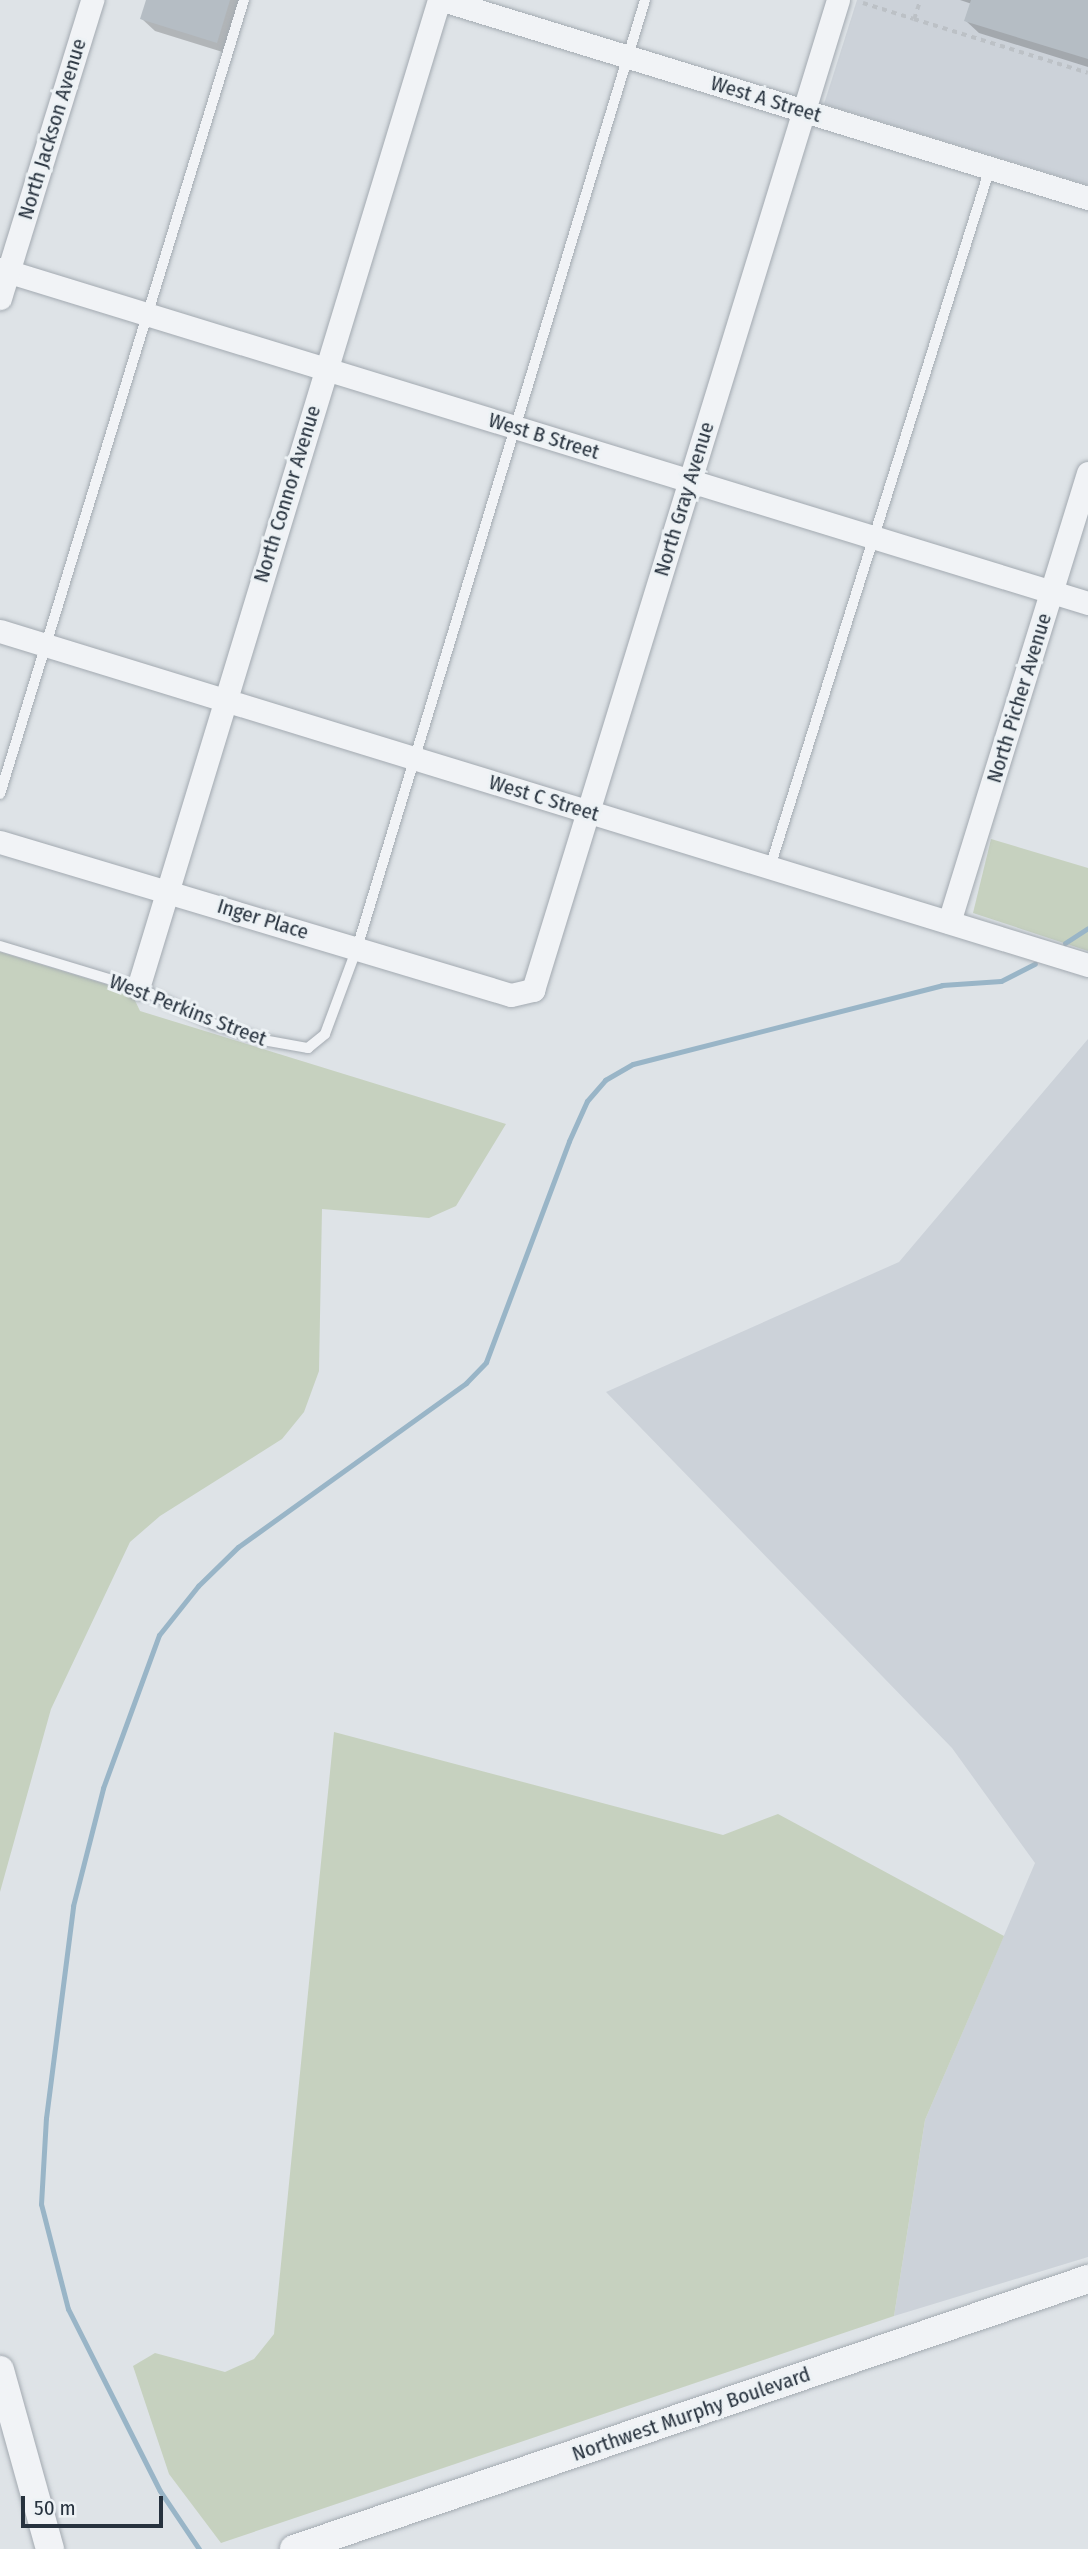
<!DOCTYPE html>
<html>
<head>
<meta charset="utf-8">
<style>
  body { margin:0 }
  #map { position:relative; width:1088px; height:2549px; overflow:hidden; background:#dee3e7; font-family:"Fira Sans Condensed",sans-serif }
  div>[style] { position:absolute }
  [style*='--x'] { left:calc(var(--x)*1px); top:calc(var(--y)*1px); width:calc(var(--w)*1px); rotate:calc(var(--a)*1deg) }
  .built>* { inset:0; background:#ccd2d9 }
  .green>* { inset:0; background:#c6d1bf }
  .shadow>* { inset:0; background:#0003 }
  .stream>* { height:5px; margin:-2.5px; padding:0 2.5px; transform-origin:2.5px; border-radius:2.5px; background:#99b5c7 }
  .building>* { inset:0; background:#b5bdc4 }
  .path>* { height:3.5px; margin-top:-1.75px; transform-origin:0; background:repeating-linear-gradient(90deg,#bcc1c6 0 5px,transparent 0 10px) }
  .roads { filter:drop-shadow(0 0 2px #a3aab1) drop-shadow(0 0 2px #a3aab1) }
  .service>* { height:10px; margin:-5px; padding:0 5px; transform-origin:5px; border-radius:5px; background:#f1f3f6 }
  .minor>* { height:23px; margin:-11.5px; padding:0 11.5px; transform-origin:11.5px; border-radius:11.5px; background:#f1f3f6 }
  .tertiary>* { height:28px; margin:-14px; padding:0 14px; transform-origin:14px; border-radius:14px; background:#f1f3f6 }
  span { translate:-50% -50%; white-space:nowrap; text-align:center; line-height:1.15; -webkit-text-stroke:6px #edf2f5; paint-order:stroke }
  .street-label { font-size:21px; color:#27323e }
  .scale { position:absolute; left:21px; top:2496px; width:142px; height:32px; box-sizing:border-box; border:4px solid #27323e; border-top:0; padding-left:9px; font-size:21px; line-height:24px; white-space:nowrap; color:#27323e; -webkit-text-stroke:5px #edf2f5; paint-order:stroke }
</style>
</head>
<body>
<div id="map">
  <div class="built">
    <i style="clip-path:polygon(857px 0,1088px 0,1088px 185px,824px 104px)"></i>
    <i style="clip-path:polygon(1088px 1039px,1088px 2257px,894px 2316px,925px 2120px,1035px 1863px,952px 1748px,606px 1392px,899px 1262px)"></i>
  </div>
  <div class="green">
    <i style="clip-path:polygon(991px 839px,1088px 868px,1088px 951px,973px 913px)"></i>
    <i style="clip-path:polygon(0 952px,131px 992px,140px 1011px,506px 1124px,456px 1206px,429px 1218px,322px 1209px,319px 1371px,304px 1412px,282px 1439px,160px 1516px,130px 1542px,51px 1709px,0 1892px)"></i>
    <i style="clip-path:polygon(334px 1732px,723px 1835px,778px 1814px,1004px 1936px,925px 2120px,894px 2316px,221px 2543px,169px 2474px,133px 2366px,155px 2353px,225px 2372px,254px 2359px,274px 2334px)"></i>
  </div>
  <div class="shadow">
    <i style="clip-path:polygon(148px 0,246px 0,229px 54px,155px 31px,142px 19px)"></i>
    <i style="clip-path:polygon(960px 0,1088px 0,1088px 67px,979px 33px,966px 21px,972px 4px)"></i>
  </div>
  <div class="stream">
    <i style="--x:1065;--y:943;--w:27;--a:-33"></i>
    <i style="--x:199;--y:2549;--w:70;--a:-123.9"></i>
    <i style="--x:160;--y:2491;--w:204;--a:-116.8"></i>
    <i style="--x:68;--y:2309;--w:108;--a:-104.4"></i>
    <i style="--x:41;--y:2204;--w:86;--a:-86.7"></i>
    <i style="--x:46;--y:2118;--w:214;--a:-82.7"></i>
    <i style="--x:73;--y:1906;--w:122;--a:-75.7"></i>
    <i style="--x:103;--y:1788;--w:163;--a:-69.9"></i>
    <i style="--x:159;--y:1635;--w:63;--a:-51.5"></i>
    <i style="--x:198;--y:1586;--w:56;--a:-44.3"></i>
    <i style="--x:238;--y:1547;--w:281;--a:-35.7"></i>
    <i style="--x:466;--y:1383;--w:29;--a:-46"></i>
    <i style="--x:486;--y:1362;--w:236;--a:-69.4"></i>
    <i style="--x:569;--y:1141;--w:44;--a:-65.8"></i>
    <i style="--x:587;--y:1101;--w:28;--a:-49"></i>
    <i style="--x:605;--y:1080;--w:32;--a:-30"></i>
    <i style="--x:633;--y:1064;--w:319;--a:-14.3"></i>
    <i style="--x:942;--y:985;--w:59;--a:-3.9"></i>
    <i style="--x:1001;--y:981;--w:38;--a:-27"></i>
  </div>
  <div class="building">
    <i style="clip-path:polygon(146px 0,230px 0,217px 43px,140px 19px)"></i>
    <i style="clip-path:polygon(971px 0,1088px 0,1088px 59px,964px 21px)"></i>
  </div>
  <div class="path">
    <i style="--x:863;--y:3;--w:53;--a:17.4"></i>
    <i style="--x:914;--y:19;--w:20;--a:-72"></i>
    <i style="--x:914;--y:19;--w:182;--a:17.2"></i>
  </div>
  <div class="roads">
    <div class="service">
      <i style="--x:0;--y:794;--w:831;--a:-72.92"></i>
      <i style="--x:770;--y:867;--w:733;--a:-72.53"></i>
      <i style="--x:0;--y:946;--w:144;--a:16.9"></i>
      <i style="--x:138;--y:988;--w:83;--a:25.6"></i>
      <i style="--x:213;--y:1024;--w:52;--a:17.7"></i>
      <i style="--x:263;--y:1040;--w:46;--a:10.1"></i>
      <i style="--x:308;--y:1048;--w:22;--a:-39"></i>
      <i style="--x:325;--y:1034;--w:92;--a:-69.6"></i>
      <i style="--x:357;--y:948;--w:991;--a:-73.1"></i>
    </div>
    <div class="minor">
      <i style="--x:443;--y:0;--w:675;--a:17.07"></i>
      <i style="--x:0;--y:269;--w:1138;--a:17.07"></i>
      <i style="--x:0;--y:298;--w:312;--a:-72.8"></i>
      <i style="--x:0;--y:631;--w:1138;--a:17.07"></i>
      <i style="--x:0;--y:842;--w:533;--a:16.67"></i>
      <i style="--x:511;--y:995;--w:23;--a:-13"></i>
      <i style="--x:533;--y:990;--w:1036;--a:-72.88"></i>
      <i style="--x:949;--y:922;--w:470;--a:-72.8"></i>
      <i style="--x:138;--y:988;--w:1033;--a:-73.06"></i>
    </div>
    <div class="tertiary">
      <i style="--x:0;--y:2370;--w:186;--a:74.4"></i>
      <i style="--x:294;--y:2549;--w:839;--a:-18.78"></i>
    </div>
  </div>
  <div class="street-label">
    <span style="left:766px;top:99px;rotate:17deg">West A Street</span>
    <span style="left:52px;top:129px;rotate:-73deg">North Jackson Avenue</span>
    <span style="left:544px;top:436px;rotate:17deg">West B Street</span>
    <span style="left:287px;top:494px;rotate:-73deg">North Connor Avenue</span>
    <span style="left:684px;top:499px;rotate:-73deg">North Gray Avenue</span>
    <span style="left:1019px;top:698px;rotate:-73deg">North Picher Avenue</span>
    <span style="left:544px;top:798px;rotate:17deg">West C Street</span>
    <span style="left:263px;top:919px;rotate:17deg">Inger Place</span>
    <span style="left:188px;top:1010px;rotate:21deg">West Perkins Street</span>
    <span style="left:691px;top:2414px;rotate:-19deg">Northwest Murphy Boulevard</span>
  </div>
  <div class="scale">50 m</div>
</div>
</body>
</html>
